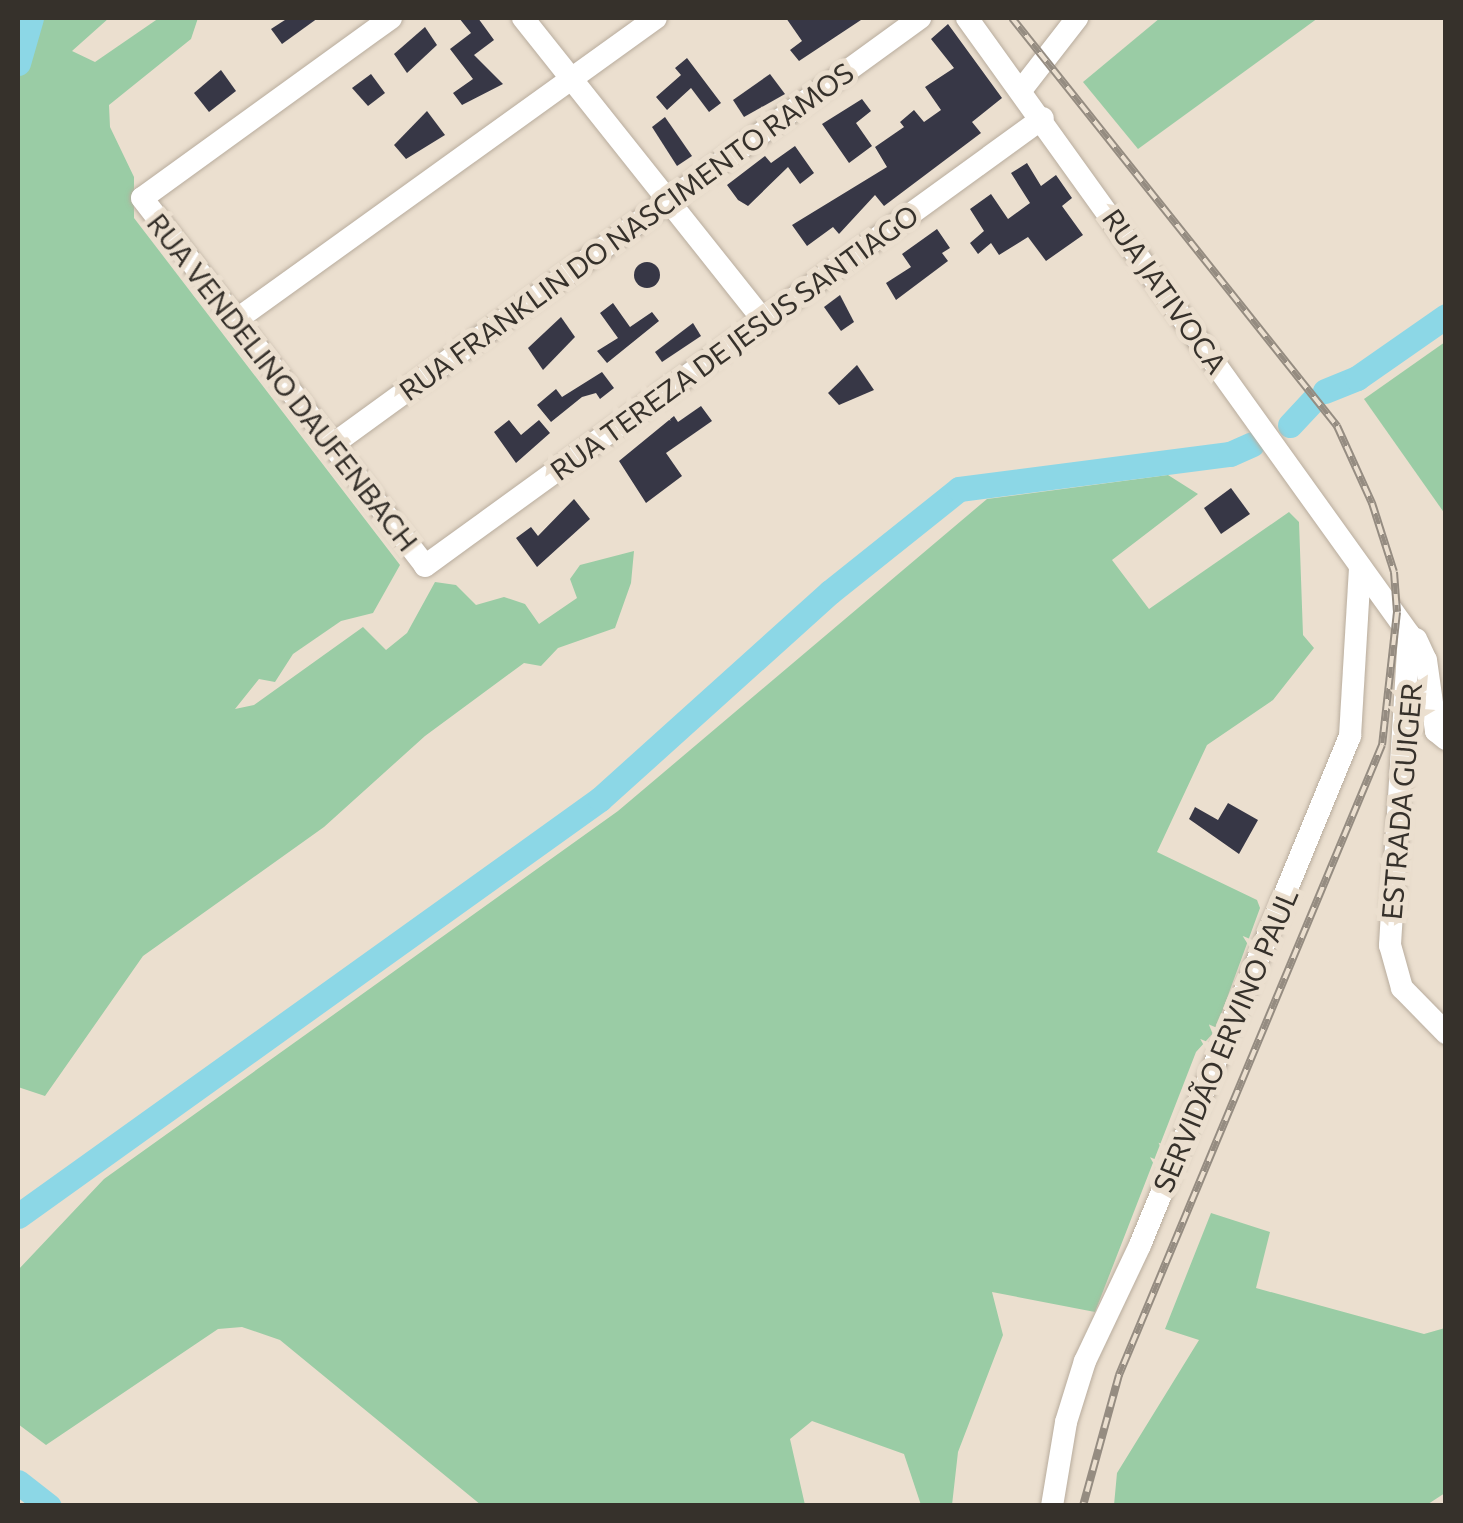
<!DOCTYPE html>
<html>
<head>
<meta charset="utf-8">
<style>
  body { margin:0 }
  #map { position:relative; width:1463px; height:1523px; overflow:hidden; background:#ebdfcf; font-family:Commissioner,sans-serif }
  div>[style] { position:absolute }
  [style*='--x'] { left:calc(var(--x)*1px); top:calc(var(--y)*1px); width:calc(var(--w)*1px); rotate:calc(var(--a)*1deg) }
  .green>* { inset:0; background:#9acca5 }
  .river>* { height:25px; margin:-12.5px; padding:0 12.5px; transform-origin:12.5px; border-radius:12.5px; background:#8cd7e6 }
  .building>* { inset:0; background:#373746 }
  .round { border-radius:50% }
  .roads { filter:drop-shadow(0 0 2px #b8ac9d) drop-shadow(0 0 2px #b8ac9d) }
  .minor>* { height:22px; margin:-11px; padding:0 11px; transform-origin:11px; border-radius:11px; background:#fff }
  .rail>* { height:8px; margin-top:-4px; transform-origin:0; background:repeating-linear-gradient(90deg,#ebdfcf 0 11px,#958c81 0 22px); box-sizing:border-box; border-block:2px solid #958c81 }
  span { translate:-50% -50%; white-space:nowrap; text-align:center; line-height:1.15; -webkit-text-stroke:10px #ebdfcf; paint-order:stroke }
  .street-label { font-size:28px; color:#36312b }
  .frame { position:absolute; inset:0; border:20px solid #36312b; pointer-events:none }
</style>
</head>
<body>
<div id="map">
  <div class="green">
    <i style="clip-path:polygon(18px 18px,109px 18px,72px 51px,95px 62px,159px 18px,198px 18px,191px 39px,109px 105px,110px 127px,134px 177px,134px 218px,400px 565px,373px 613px,341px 621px,293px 654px,275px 682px,259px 679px,235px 709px,254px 705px,363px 627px,386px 650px,407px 633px,435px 582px,456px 585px,476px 605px,504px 597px,525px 604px,539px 624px,577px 598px,570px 579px,580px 565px,634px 551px,631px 583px,615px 628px,558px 648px,541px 666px,524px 663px,425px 736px,324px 827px,143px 956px,45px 1096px,18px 1087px)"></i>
    <i style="clip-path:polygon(1160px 18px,1318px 18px,1138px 149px,1083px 82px)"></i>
    <i style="clip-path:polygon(1445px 342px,1445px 514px,1364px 399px)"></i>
    <i style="clip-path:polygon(1168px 475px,1198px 494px,1112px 560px,1149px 609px,1289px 512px,1299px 522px,1303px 635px,1314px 648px,1273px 700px,1207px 745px,1157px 852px,1257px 900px,1260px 908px,1215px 1031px,1196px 1052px,1095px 1312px,992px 1292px,1003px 1335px,958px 1452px,952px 1505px,921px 1505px,904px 1454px,812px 1421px,790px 1439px,805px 1505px,481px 1505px,280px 1340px,242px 1327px,218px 1329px,46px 1445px,18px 1424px,18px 1270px,104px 1179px,618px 811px,987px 499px)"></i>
    <i style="clip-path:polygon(1211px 1213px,1270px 1232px,1256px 1288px,1424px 1334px,1445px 1328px,1445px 1493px,1425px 1506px,1114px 1505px,1117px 1473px,1199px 1340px,1165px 1329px)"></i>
  </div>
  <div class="river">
    <i style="--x:18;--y:63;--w:47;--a:-73.9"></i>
    <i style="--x:1325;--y:391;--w:35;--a:-22"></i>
    <i style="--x:1357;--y:378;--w:108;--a:-34.9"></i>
    <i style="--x:1290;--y:425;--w:33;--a:-47"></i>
    <i style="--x:18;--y:1216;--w:716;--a:-35.62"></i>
    <i style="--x:600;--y:799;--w:309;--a:-42"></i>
    <i style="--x:830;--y:592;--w:165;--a:-38.6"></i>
    <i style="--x:959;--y:489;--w:273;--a:-7.4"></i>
    <i style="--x:1230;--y:454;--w:24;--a:-24"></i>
    <i style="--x:18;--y:1482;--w:39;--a:38"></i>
  </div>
  <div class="building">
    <i style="clip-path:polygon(288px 18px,318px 18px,282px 44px,271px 29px)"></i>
    <i style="clip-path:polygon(459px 18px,478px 18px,494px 40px,474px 55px,503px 84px,462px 105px,453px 93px,473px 79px,450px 49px,471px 33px)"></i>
    <i style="clip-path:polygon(786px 18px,864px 18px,799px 61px,790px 50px,802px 41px)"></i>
    <i style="clip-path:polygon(948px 24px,1002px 98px,972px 122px,981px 133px,884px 206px,875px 195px,839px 234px,833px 227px,807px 246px,792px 225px,887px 167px,875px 147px,904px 127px,900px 122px,914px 110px,924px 122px,941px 110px,925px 87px,954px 68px,931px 39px)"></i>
    <i style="clip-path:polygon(425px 27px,437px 45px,407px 73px,394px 54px)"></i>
    <i style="clip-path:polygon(687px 58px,721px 103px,709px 112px,691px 88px,667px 110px,656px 97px,681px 75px,675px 68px)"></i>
    <i style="clip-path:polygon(221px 70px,236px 91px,209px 112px,194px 93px)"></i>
    <i style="clip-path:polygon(371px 74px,385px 93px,368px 106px,352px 88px)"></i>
    <i style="clip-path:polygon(770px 74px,785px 94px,744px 117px,733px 100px)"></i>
    <i style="clip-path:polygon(862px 99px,871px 111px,856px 123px,872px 146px,849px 163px,822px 124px)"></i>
    <i style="clip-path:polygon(427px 111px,445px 135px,406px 159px,394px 145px)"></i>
    <i style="clip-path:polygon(665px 117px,692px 156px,677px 166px,652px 127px)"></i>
    <i style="clip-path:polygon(795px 146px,814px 173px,800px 184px,788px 167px,748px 206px,738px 200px,727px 185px,765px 156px,771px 163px)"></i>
    <i style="clip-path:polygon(1027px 163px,1041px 186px,1056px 175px,1072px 198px,1062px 206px,1083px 235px,1046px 261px,1028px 237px,999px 255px,991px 243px,978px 254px,970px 243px,984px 231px,970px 209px,991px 194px,1008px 219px,1030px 203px,1011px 173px)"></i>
    <i style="clip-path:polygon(937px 229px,950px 248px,942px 253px,948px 261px,896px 300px,886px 283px,911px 267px,902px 254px)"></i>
    <i class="round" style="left:634px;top:262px;width:26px;height:26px"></i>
    <i style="clip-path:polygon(840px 295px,854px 322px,841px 331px,824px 307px)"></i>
    <i style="clip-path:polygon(613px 303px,630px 327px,652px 312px,659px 321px,607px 363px,597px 351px,618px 338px,600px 313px)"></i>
    <i style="clip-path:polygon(561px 317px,575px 337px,543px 370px,528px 348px)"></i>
    <i style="clip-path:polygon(693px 323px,701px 336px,662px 362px,655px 352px)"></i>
    <i style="clip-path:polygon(857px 365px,874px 390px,839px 405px,828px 393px)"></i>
    <i style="clip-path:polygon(602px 372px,614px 388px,600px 399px,596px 393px,582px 397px,551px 422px,537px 405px,556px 389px,562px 397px)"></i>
    <i style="clip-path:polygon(701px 406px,712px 421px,666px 453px,682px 476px,646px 503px,619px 461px,674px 416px,678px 422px)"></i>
    <i style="clip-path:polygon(509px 420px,521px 435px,539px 420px,550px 433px,516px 463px,494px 432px)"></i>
    <i style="clip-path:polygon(1231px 488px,1250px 514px,1221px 534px,1204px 508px)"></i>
    <i style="clip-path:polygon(574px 499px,590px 519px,537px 567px,516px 538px,531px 527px,538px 536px)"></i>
    <i style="clip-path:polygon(1228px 803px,1258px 820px,1239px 854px,1189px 819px,1195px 807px,1218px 820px)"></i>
  </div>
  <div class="roads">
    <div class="minor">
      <i style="--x:391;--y:18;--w:307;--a:144.1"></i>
      <i style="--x:142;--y:198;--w:464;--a:52.4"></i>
      <i style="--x:425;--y:566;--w:763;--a:-35.94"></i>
      <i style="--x:523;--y:18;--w:386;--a:51.5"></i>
      <i style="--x:967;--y:18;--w:758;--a:54.34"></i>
      <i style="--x:1409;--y:634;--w:312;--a:93.5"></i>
      <i style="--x:1390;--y:945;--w:45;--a:74.4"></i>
      <i style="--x:1402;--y:988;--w:63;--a:45.6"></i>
      <i style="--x:1022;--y:89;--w:90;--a:-52.2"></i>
      <i style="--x:236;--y:320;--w:517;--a:-35.72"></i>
      <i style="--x:332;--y:445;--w:727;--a:-35.99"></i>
      <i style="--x:1416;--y:639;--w:23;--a:65"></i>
      <i style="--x:1426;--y:660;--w:72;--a:82"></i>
      <i style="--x:1436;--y:731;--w:13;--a:39"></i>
      <i style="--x:1052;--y:1506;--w:85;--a:-80.5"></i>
      <i style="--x:1066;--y:1422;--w:64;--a:-72.7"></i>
      <i style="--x:1085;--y:1361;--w:128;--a:-64.6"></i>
      <i style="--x:1140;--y:1245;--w:551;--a:-67.58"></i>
      <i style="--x:1350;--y:736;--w:169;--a:-86.6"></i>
    </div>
  </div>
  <div class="rail">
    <i style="--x:1012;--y:18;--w:522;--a:51.46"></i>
    <i style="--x:1337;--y:426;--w:85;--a:65.6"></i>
    <i style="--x:1372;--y:503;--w:72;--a:72.3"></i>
    <i style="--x:1394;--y:572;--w:40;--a:85.7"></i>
    <i style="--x:1397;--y:612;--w:134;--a:96.4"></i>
    <i style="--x:1382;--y:745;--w:683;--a:112.66"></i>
    <i style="--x:1119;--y:1375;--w:136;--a:105.4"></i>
  </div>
  <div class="street-label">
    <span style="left:626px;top:231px;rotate:-36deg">RUA FRANKLIN DO NASCIMENTO RAMOS</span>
    <span style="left:1165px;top:291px;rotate:55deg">RUA JATIVOCA</span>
    <span style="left:734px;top:342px;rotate:-36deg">RUA TEREZA DE JESUS SANTIAGO</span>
    <span style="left:283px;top:382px;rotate:52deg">RUA VENDELINO DAUFENBACH</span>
    <span style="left:1401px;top:801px;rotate:-85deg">ESTRADA GUIGER</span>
    <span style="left:1225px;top:1040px;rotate:-67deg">SERVIDÃO ERVINO PAUL</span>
  </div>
  <div class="frame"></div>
</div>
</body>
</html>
